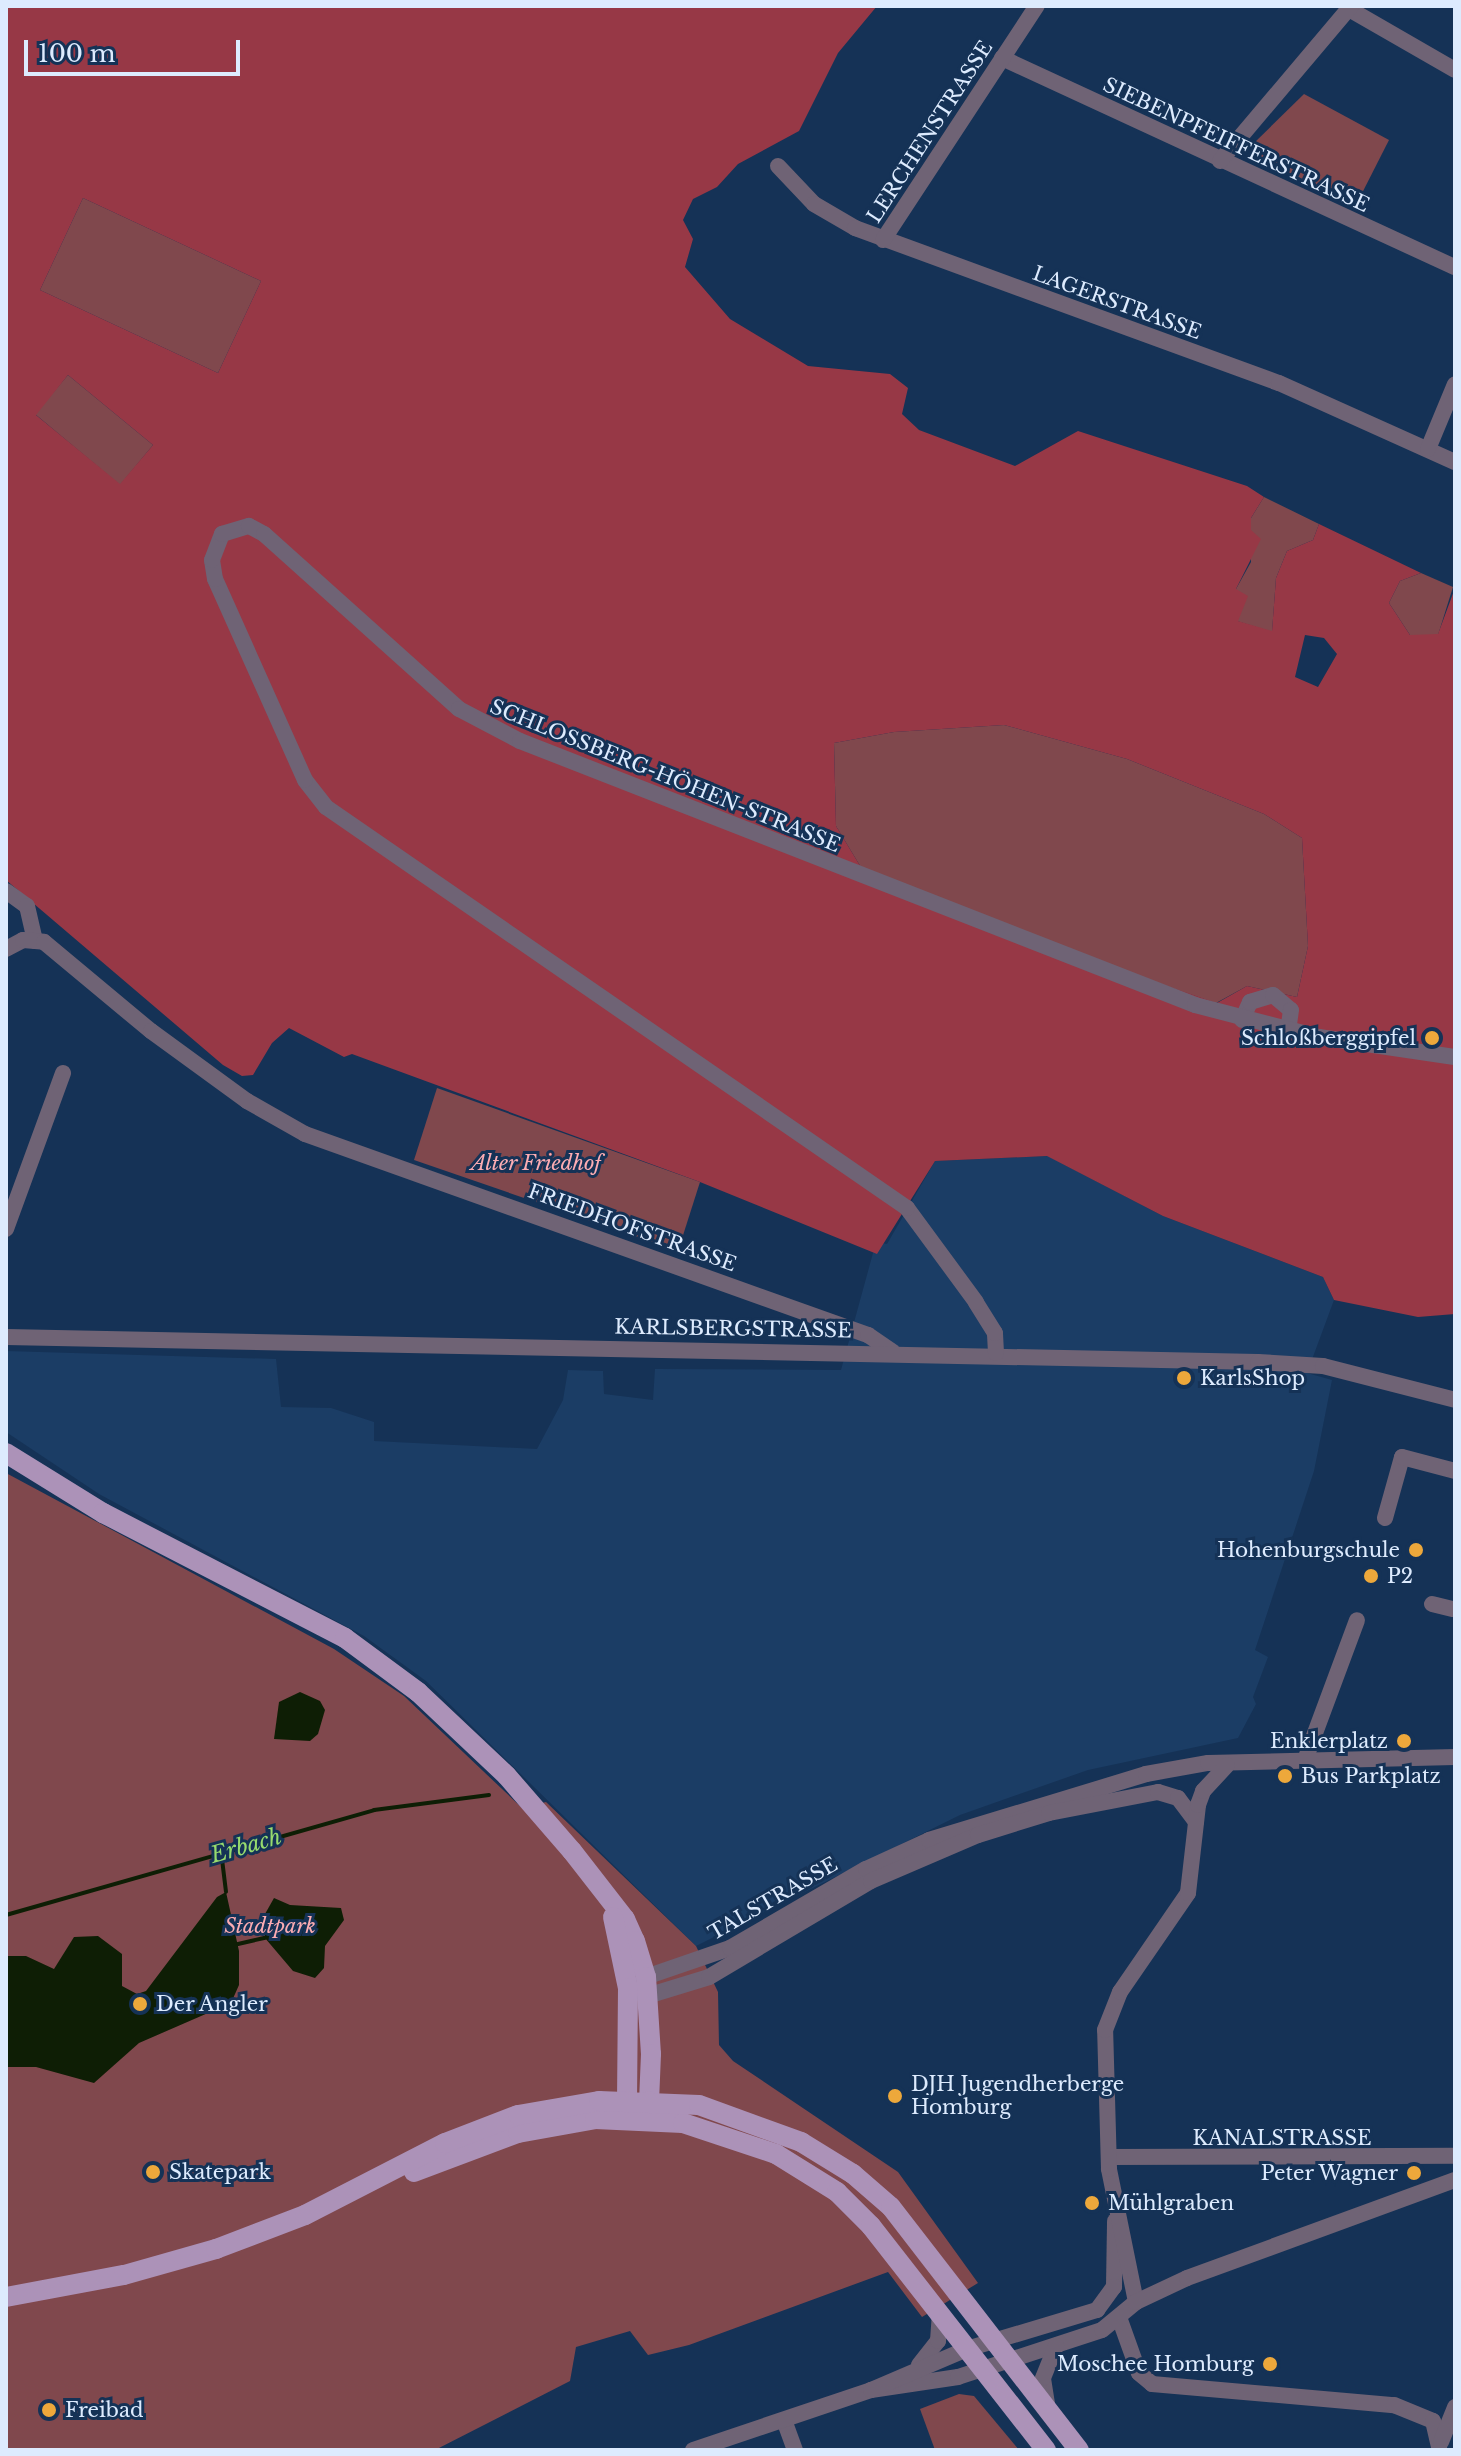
<!DOCTYPE html>
<html>
<head>
<meta charset="utf-8">
<style>
  body { margin:0 }
  #map { position:relative; width:1461px; height:2456px; overflow:hidden; background:#153256; font-family:"Libre Baskerville",serif }
  div>[style] { position:absolute }
  [style*='--x'] { left:calc(var(--x)*1px); top:calc(var(--y)*1px); width:calc(var(--w)*1px); rotate:calc(var(--a)*1deg) }
  .built>* { inset:0; background:#1b3d65 }
  .green>* { inset:0; background:#80484d }
  .forest>* { inset:0; background:#973846 }
  .water>* { inset:0; background:#0e1e05 }
  .stream>* { height:4px; margin:-2px; padding:0 2px; transform-origin:2px; border-radius:2px; background:#0e1e05 }
  .minor>* { height:16px; margin:-8px; padding:0 8px; transform-origin:8px; border-radius:8px; background:#6f6375 }
  .major>* { height:20px; margin:-10px; padding:0 10px; transform-origin:10px; border-radius:10px; background:#ac92b8 }
  .dots>* { width:22px; height:22px; translate:-50% -50%; box-sizing:border-box; border:4px solid #153256; border-radius:50% }
  span { translate:-50% -50%; white-space:nowrap; text-align:center; line-height:1.15; -webkit-text-stroke:6px #153256; paint-order:stroke }
  .street-label { font-size:20px; color:#ddebfe }
  .poi-label { font-size:20px; color:#ddebfe }
  .right { translate:-100% -50%; text-align:right }
  .left { translate:0 -50%; text-align:left }
  .park-label { font-size:20px; color:#fdadb3; font-style:italic }
  .water-label { font-size:22px; color:#97db6e; font-style:italic }
  .frame { position:absolute; inset:0; border:8px solid #ddebfe; pointer-events:none }
  .scale { position:absolute; left:24px; top:40px; width:216px; height:36px; box-sizing:border-box; border:4px solid #ddebfe; border-top:0; padding-left:10px; font-size:24px; line-height:28px; white-space:nowrap; color:#ddebfe; -webkit-text-stroke:6px #153256; paint-order:stroke }
</style>
</head>
<body>
<div id="map">
  <div class="built">
    <i style="clip-path:polygon(1048px 1156px,1163px 1216px,1323px 1277px,1334px 1300px,1307px 1373px,1332px 1380px,1314px 1471px,1255px 1650px,1268px 1657px,1253px 1697px,1256px 1704px,1238px 1738px,1088px 1770px,960px 1815px,696px 1946px,426px 1681px,364px 1636px,99px 1494px,6px 1432px,6px 1351px,276px 1359px,281px 1407px,331px 1408px,374px 1422px,374px 1441px,537px 1449px,563px 1400px,568px 1370px,603px 1371px,604px 1394px,653px 1400px,655px 1369px,841px 1370px,873px 1253px,881px 1243px,887px 1244px,935px 1161px)"></i>
  </div>
  <div class="green">
    <i style="clip-path:polygon(1304px 94px,1389px 140px,1356px 205px,1251px 154px,1252px 145px)"></i>
    <i style="clip-path:polygon(83px 198px,261px 281px,218px 373px,40px 290px)"></i>
    <i style="clip-path:polygon(68px 375px,153px 445px,120px 485px,35px 414px)"></i>
    <i style="clip-path:polygon(1264px 497px,1319px 524px,1313px 540px,1287px 551px,1276px 578px,1272px 632px,1237px 621px,1236px 589px,1251px 562px,1251px 518px)"></i>
    <i style="clip-path:polygon(1421px 573px,1453px 587px,1438px 635px,1410px 635px,1389px 603px,1400px 581px)"></i>
    <i style="clip-path:polygon(1004px 725px,1127px 759px,1264px 814px,1302px 838px,1308px 946px,1297px 997px,1247px 986px,1216px 1003px,941px 909px,865px 874px,836px 826px,834px 743px,894px 732px)"></i>
    <i style="clip-path:polygon(437px 1088px,700px 1182px,678px 1251px,414px 1160px)"></i>
    <i style="clip-path:polygon(6px 1473px,334px 1649px,404px 1696px,522px 1808px,546px 1802px,696px 1946px,718px 1992px,719px 2045px,733px 2061px,898px 2172px,978px 2283px,922px 2317px,888px 2272px,689px 2345px,648px 2355px,630px 2331px,576px 2347px,570px 2381px,435px 2450px,6px 2450px)"></i>
    <i style="clip-path:polygon(959px 2394px,974px 2396px,1019px 2450px,935px 2450px,920px 2409px)"></i>
  </div>
  <div class="forest">
    <i style="clip-path:polygon(evenodd,6px 6px,877px 6px,838px 53px,799px 131px,738px 164px,717px 187px,693px 199px,683px 220px,693px 239px,685px 267px,730px 319px,808px 366px,890px 374px,908px 388px,902px 414px,919px 430px,1015px 466px,1078px 431px,1247px 486px,1264px 497px,1251px 518px,1251px 530px,1261px 539px,1236px 589px,1248px 596px,1238px 621px,1272px 631px,1276px 578px,1287px 551px,1313px 540px,1319px 524px,1421px 573px,1400px 581px,1389px 603px,1410px 635px,1438px 634px,1455px 588px,1455px 1314px,1418px 1317px,1334px 1300px,1323px 1277px,1163px 1216px,1047px 1156px,935px 1161px,877px 1254px,700px 1182px,352px 1054px,344px 1057px,289px 1028px,272px 1043px,253px 1075px,242px 1076px,223px 1065px,6px 880px,6px 6px,83px 198px,261px 281px,218px 373px,40px 290px,83px 198px,6px 6px,68px 375px,153px 445px,120px 484px,36px 415px,68px 375px,6px 6px,1305px 635px,1324px 638px,1337px 654px,1318px 687px,1295px 677px,1305px 635px,6px 6px,1004px 725px,1127px 759px,1264px 814px,1302px 838px,1308px 946px,1297px 997px,1247px 986px,1217px 1003px,941px 909px,865px 874px,836px 826px,834px 743px,894px 732px,1004px 725px)"></i>
  </div>
  <div class="water">
    <i style="clip-path:polygon(300px 1692px,320px 1701px,325px 1710px,318px 1734px,310px 1741px,274px 1739px,279px 1702px)"></i>
    <i style="clip-path:polygon(226px 1892px,239px 1951px,239px 1985px,231px 2003px,139px 2043px,94px 2083px,36px 2067px,6px 2067px,6px 1956px,26px 1956px,54px 1969px,74px 1937px,98px 1936px,122px 1954px,122px 1986px,137px 1994px,146px 1991px,217px 1897px)"></i>
    <i style="clip-path:polygon(274px 1898px,290px 1905px,341px 1908px,344px 1920px,325px 1946px,324px 1968px,315px 1978px,293px 1971px,265px 1938px,265px 1914px)"></i>
  </div>
  <div class="stream">
    <i style="--x:221;--y:1851;--w:41;--a:83"></i>
    <i style="--x:6;--y:1915;--w:383;--a:-15.9"></i>
    <i style="--x:374;--y:1810;--w:116;--a:-7.4"></i>
    <i style="--x:238;--y:1944;--w:28;--a:-13"></i>
  </div>
  <div class="minor">
    <i style="--x:1349;--y:9;--w:122;--a:29.9"></i>
    <i style="--x:1002;--y:58;--w:499;--a:24.8"></i>
    <i style="--x:1220;--y:161;--w:203;--a:-49.8"></i>
    <i style="--x:778;--y:166;--w:52;--a:46.5"></i>
    <i style="--x:814;--y:204;--w:48;--a:30.3"></i>
    <i style="--x:855;--y:228;--w:451;--a:20.1"></i>
    <i style="--x:1279;--y:383;--w:193;--a:24.2"></i>
    <i style="--x:883;--y:240;--w:280;--a:-56.7"></i>
    <i style="--x:1428;--y:449;--w:70;--a:-67.4"></i>
    <i style="--x:6;--y:891;--w:26;--a:36"></i>
    <i style="--x:27;--y:906;--w:36;--a:77"></i>
    <i style="--x:6;--y:949;--w:19;--a:-28"></i>
    <i style="--x:23;--y:940;--w:21;--a:5"></i>
    <i style="--x:44;--y:942;--w:139;--a:39.8"></i>
    <i style="--x:151;--y:1031;--w:119;--a:36.1"></i>
    <i style="--x:247;--y:1101;--w:67;--a:29.6"></i>
    <i style="--x:305;--y:1134;--w:598;--a:19.65"></i>
    <i style="--x:868;--y:1335;--w:30;--a:34"></i>
    <i style="--x:1242;--y:1020;--w:20;--a:-66"></i>
    <i style="--x:1250;--y:1002;--w:24;--a:-17"></i>
    <i style="--x:1273;--y:995;--w:23;--a:40"></i>
    <i style="--x:1291;--y:1010;--w:21;--a:98"></i>
    <i style="--x:6;--y:1229;--w:166;--a:-69.9"></i>
    <i style="--x:6;--y:1337;--w:1252;--a:1.14"></i>
    <i style="--x:1258;--y:1362;--w:65;--a:3.5"></i>
    <i style="--x:1323;--y:1366;--w:136;--a:14.4"></i>
    <i style="--x:996;--y:1353;--w:20;--a:-93"></i>
    <i style="--x:995;--y:1333;--w:36;--a:-122"></i>
    <i style="--x:976;--y:1302;--w:117;--a:-126.3"></i>
    <i style="--x:907;--y:1208;--w:706;--a:-145.39"></i>
    <i style="--x:326;--y:807;--w:34;--a:-128"></i>
    <i style="--x:305;--y:780;--w:220;--a:-114.1"></i>
    <i style="--x:215;--y:579;--w:19;--a:-99"></i>
    <i style="--x:212;--y:560;--w:28;--a:-69"></i>
    <i style="--x:222;--y:534;--w:28;--a:-17"></i>
    <i style="--x:249;--y:526;--w:17;--a:28"></i>
    <i style="--x:264;--y:534;--w:262;--a:41.9"></i>
    <i style="--x:459;--y:709;--w:69;--a:27.7"></i>
    <i style="--x:520;--y:741;--w:725;--a:21.36"></i>
    <i style="--x:1195;--y:1005;--w:128;--a:14.5"></i>
    <i style="--x:1319;--y:1037;--w:137;--a:8.4"></i>
    <i style="--x:1385;--y:1518;--w:63;--a:-74.4"></i>
    <i style="--x:1402;--y:1457;--w:55;--a:14.8"></i>
    <i style="--x:1432;--y:1604;--w:21;--a:14"></i>
    <i style="--x:1305;--y:1760;--w:149;--a:-69.6"></i>
    <i style="--x:637;--y:1980;--w:98;--a:-19"></i>
    <i style="--x:730;--y:1948;--w:157;--a:-30.2"></i>
    <i style="--x:866;--y:1869;--w:69;--a:-24.7"></i>
    <i style="--x:929;--y:1840;--w:227;--a:-16.9"></i>
    <i style="--x:1146;--y:1774;--w:63;--a:-10.1"></i>
    <i style="--x:1208;--y:1763;--w:247;--a:-1.4"></i>
    <i style="--x:639;--y:1993;--w:9;--a:21"></i>
    <i style="--x:647;--y:1996;--w:65;--a:-17"></i>
    <i style="--x:709;--y:1977;--w:188;--a:-30.7"></i>
    <i style="--x:871;--y:1881;--w:116;--a:-23.3"></i>
    <i style="--x:978;--y:1835;--w:74;--a:-17.2"></i>
    <i style="--x:1049;--y:1813;--w:111;--a:-10.9"></i>
    <i style="--x:1158;--y:1792;--w:21;--a:17"></i>
    <i style="--x:1178;--y:1798;--w:30;--a:53"></i>
    <i style="--x:1109;--y:2157;--w:346;--a:-0.2"></i>
    <i style="--x:1114;--y:2287;--w:66;--a:-89.1"></i>
    <i style="--x:1136;--y:2302;--w:136;--a:-101.5"></i>
    <i style="--x:1109;--y:2169;--w:139;--a:-91.6"></i>
    <i style="--x:1105;--y:2030;--w:41;--a:-68.5"></i>
    <i style="--x:1120;--y:1992;--w:120;--a:-55.5"></i>
    <i style="--x:1188;--y:1893;--w:89;--a:-83.5"></i>
    <i style="--x:1198;--y:1805;--w:15;--a:-70"></i>
    <i style="--x:1203;--y:1791;--w:35;--a:-47"></i>
    <i style="--x:1120;--y:2320;--w:56;--a:70.3"></i>
    <i style="--x:1139;--y:2373;--w:17;--a:40"></i>
    <i style="--x:1152;--y:2384;--w:243;--a:5"></i>
    <i style="--x:1394;--y:2405;--w:42;--a:22.3"></i>
    <i style="--x:1433;--y:2421;--w:27;--a:77"></i>
    <i style="--x:919;--y:2365;--w:31;--a:-52"></i>
    <i style="--x:938;--y:2341;--w:29;--a:-86"></i>
    <i style="--x:871;--y:2390;--w:88;--a:-8.5"></i>
    <i style="--x:958;--y:2377;--w:151;--a:-18.1"></i>
    <i style="--x:1102;--y:2330;--w:44;--a:-39.5"></i>
    <i style="--x:1136;--y:2302;--w:56;--a:-25.2"></i>
    <i style="--x:1187;--y:2278;--w:285;--a:-20.1"></i>
    <i style="--x:1048;--y:2410;--w:32;--a:-99"></i>
    <i style="--x:1043;--y:2378;--w:35;--a:-68"></i>
    <i style="--x:784;--y:2420;--w:32;--a:70"></i>
    <i style="--x:1441;--y:2442;--w:38;--a:-68"></i>
    <i style="--x:693;--y:2450;--w:188;--a:-18.6"></i>
    <i style="--x:871;--y:2390;--w:104;--a:-23.1"></i>
    <i style="--x:967;--y:2349;--w:136;--a:-16.7"></i>
    <i style="--x:1097;--y:2310;--w:29;--a:-54"></i>
  </div>
  <div class="major">
    <i style="--x:6;--y:1453;--w:114;--a:31.7"></i>
    <i style="--x:103;--y:1513;--w:272;--a:27.3"></i>
    <i style="--x:345;--y:1638;--w:91;--a:36.5"></i>
    <i style="--x:418;--y:1692;--w:122;--a:43.3"></i>
    <i style="--x:507;--y:1776;--w:99;--a:49.1"></i>
    <i style="--x:572;--y:1851;--w:86;--a:52.1"></i>
    <i style="--x:625;--y:1919;--w:24;--a:66"></i>
    <i style="--x:635;--y:1941;--w:38;--a:73"></i>
    <i style="--x:646;--y:1977;--w:77;--a:86.3"></i>
    <i style="--x:651;--y:2054;--w:47;--a:92.4"></i>
    <i style="--x:649;--y:2101;--w:21;--a:131"></i>
    <i style="--x:613;--y:1917;--w:73;--a:78.1"></i>
    <i style="--x:628;--y:1988;--w:113;--a:90.5"></i>
    <i style="--x:627;--y:2101;--w:13;--a:63"></i>
    <i style="--x:414;--y:2172;--w:111;--a:-20.6"></i>
    <i style="--x:518;--y:2133;--w:78;--a:-10.3"></i>
    <i style="--x:595;--y:2119;--w:88;--a:2.6"></i>
    <i style="--x:683;--y:2123;--w:98;--a:18.4"></i>
    <i style="--x:776;--y:2154;--w:72;--a:31.9"></i>
    <i style="--x:837;--y:2192;--w:48;--a:45"></i>
    <i style="--x:871;--y:2226;--w:284;--a:52"></i>
    <i style="--x:6;--y:2297;--w:120;--a:-10.6"></i>
    <i style="--x:124;--y:2275;--w:96;--a:-15.8"></i>
    <i style="--x:216;--y:2249;--w:95;--a:-20.9"></i>
    <i style="--x:305;--y:2215;--w:157;--a:-27.2"></i>
    <i style="--x:445;--y:2143;--w:78;--a:-21"></i>
    <i style="--x:518;--y:2115;--w:82;--a:-9.8"></i>
    <i style="--x:599;--y:2101;--w:100;--a:2.3"></i>
    <i style="--x:699;--y:2105;--w:109;--a:19.9"></i>
    <i style="--x:801;--y:2142;--w:61;--a:31.6"></i>
    <i style="--x:853;--y:2174;--w:50;--a:41"></i>
    <i style="--x:891;--y:2207;--w:307;--a:52.3"></i>
  </div>
  <div class="dots">
    <i style="left:1432px;top:1038px;background:#eda83b"></i>
    <i style="left:1184px;top:1378px;background:#eda83b"></i>
    <i style="left:1416px;top:1550px;background:#eda83b"></i>
    <i style="left:1371px;top:1576px;background:#eda83b"></i>
    <i style="left:1404px;top:1741px;background:#eda83b"></i>
    <i style="left:1285px;top:1776px;background:#eda83b"></i>
    <i style="left:140px;top:2004px;background:#eda83b"></i>
    <i style="left:895px;top:2096px;background:#eda83b"></i>
    <i style="left:153px;top:2172px;background:#eda83b"></i>
    <i style="left:1414px;top:2173px;background:#eda83b"></i>
    <i style="left:1092px;top:2203px;background:#eda83b"></i>
    <i style="left:1270px;top:2364px;background:#eda83b"></i>
    <i style="left:49px;top:2410px;background:#eda83b"></i>
  </div>
  <div class="street-label">
    <span style="left:930px;top:132px;rotate:-57deg">LERCHENSTRASSE</span>
    <span style="left:1236px;top:145px;rotate:25deg">SIEBENPFEIFFERSTRASSE</span>
    <span style="left:1117px;top:303px;rotate:20deg">LAGERSTRASSE</span>
    <span style="left:665px;top:776px;rotate:22deg">SCHLOSSBERG-HÖHEN-STRASSE</span>
    <span style="left:632px;top:1228px;rotate:20deg">FRIEDHOFSTRASSE</span>
    <span style="left:733px;top:1329px;rotate:1deg">KARLSBERGSTRASSE</span>
    <span style="left:773px;top:1899px;rotate:-30deg">TALSTRASSE</span>
    <span style="left:1282px;top:2138px">KANALSTRASSE</span>
  </div>
  <div class="poi-label">
    <span class="right" style="left:1416px;top:1038px">Schloßberggipfel</span>
    <span class="left" style="left:1200px;top:1378px">KarlsShop</span>
    <span class="right" style="left:1400px;top:1550px">Hohenburgschule</span>
    <span class="left" style="left:1387px;top:1576px">P2</span>
    <span class="right" style="left:1388px;top:1741px">Enklerplatz</span>
    <span class="left" style="left:1301px;top:1776px">Bus Parkplatz</span>
    <span class="left" style="left:156px;top:2004px">Der Angler</span>
    <span class="left" style="left:911px;top:2096px">DJH Jugendherberge<br>Homburg</span>
    <span class="left" style="left:169px;top:2172px">Skatepark</span>
    <span class="right" style="left:1398px;top:2173px">Peter Wagner</span>
    <span class="left" style="left:1108px;top:2203px">Mühlgraben</span>
    <span class="right" style="left:1254px;top:2364px">Moschee Homburg</span>
    <span class="left" style="left:65px;top:2410px">Freibad</span>
  </div>
  <div class="park-label">
    <span style="left:536px;top:1163px">Alter Friedhof</span>
    <span style="left:270px;top:1926px">Stadtpark</span>
  </div>
  <div class="water-label">
    <span style="left:246px;top:1846px;rotate:-16deg">Erbach</span>
  </div>
  <div class="frame"></div>
  <div class="scale">100 m</div>
</div>
</body>
</html>
